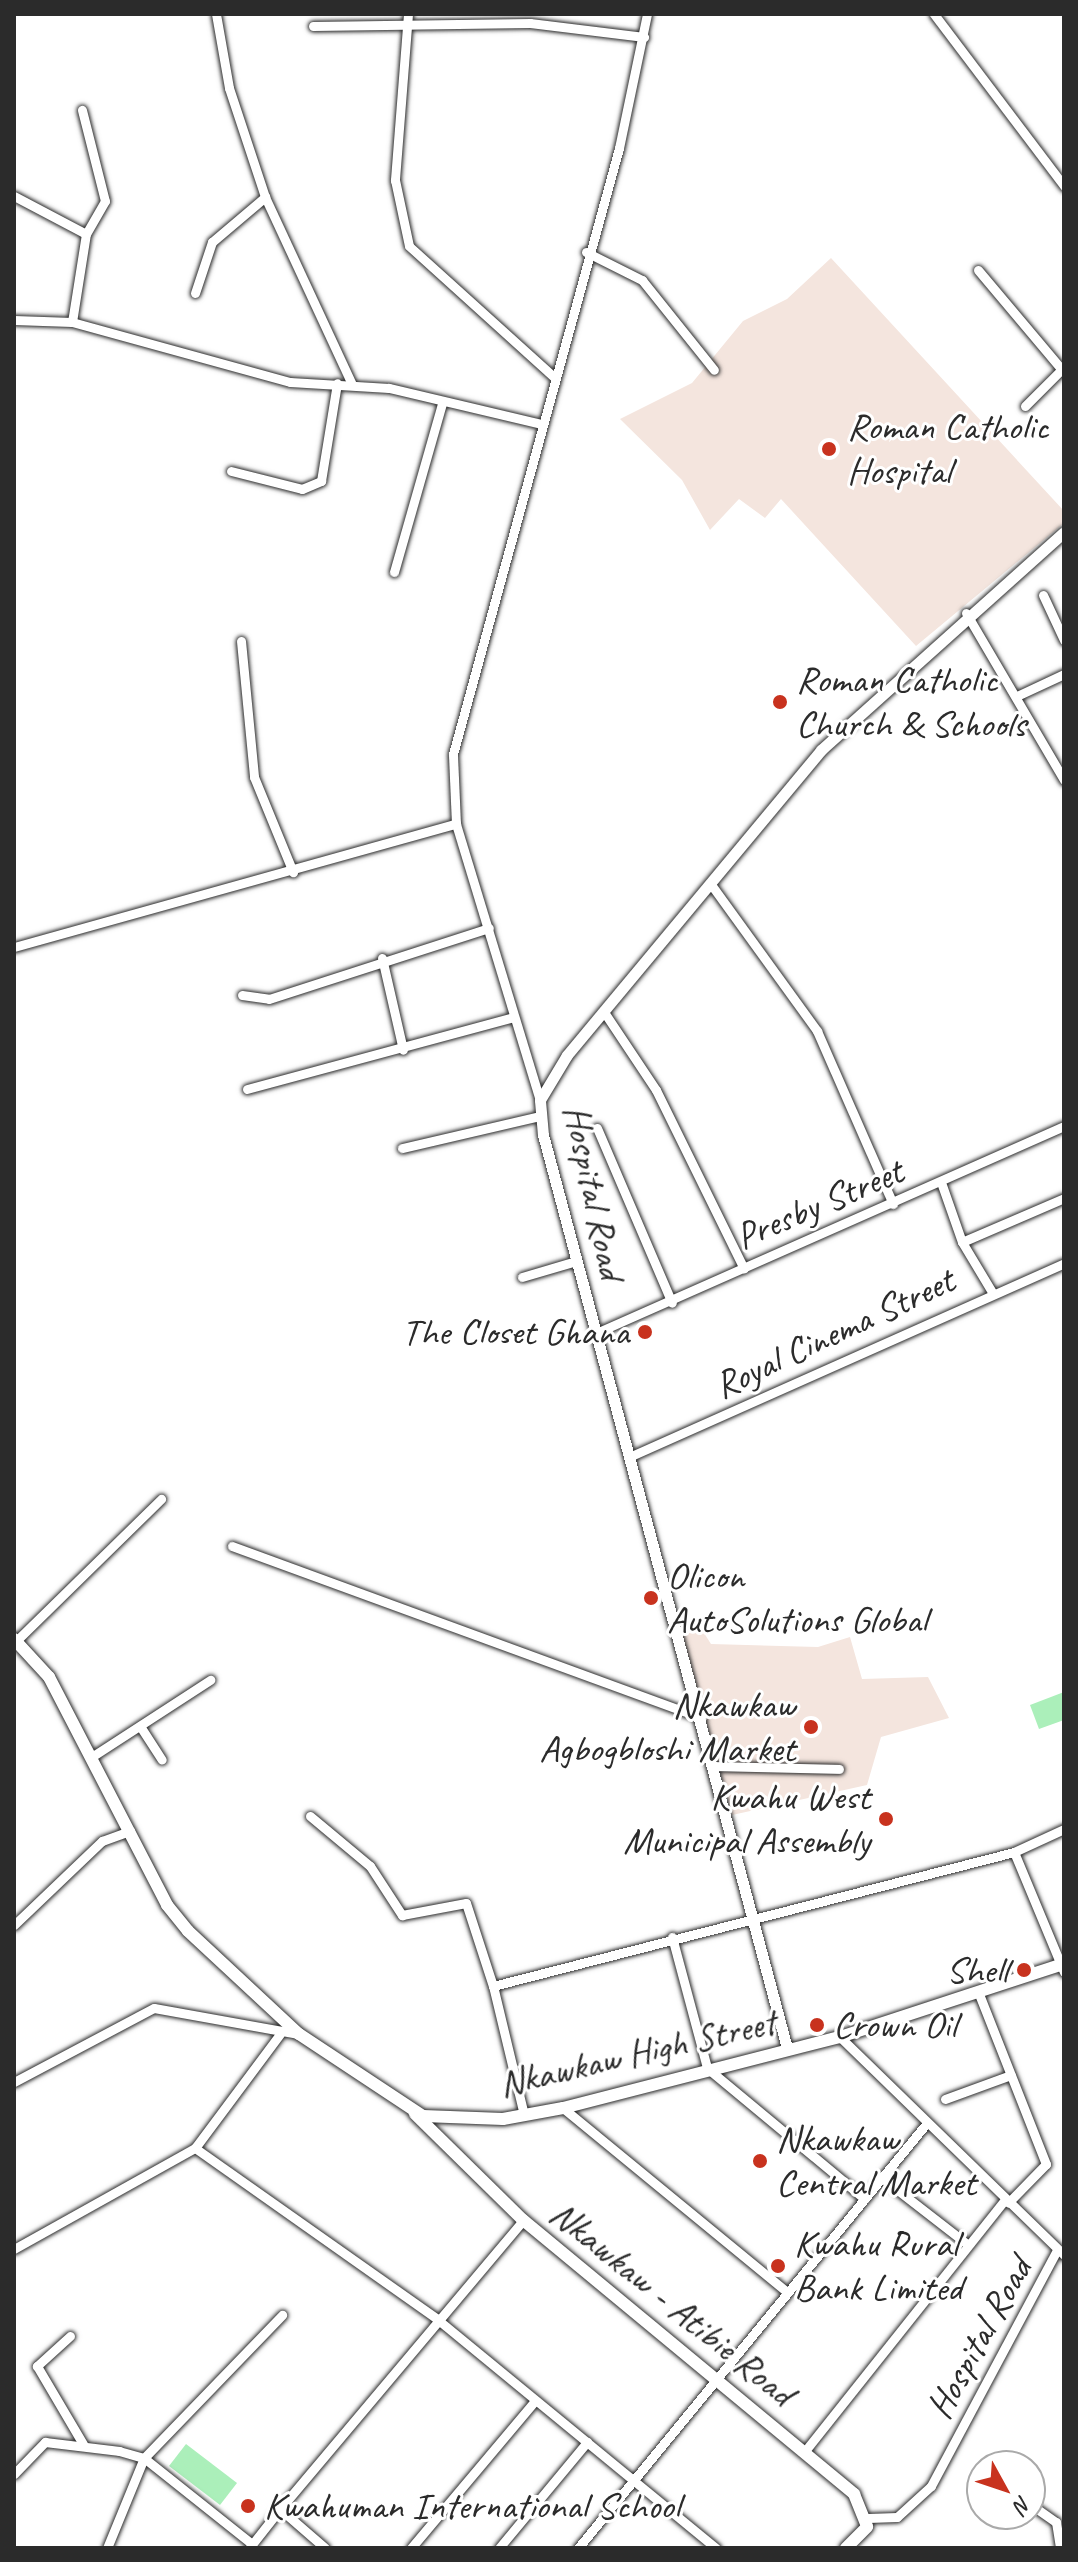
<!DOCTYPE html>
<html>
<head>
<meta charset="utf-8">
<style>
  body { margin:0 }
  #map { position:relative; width:1078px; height:2562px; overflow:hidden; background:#fff; font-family:Caveat,sans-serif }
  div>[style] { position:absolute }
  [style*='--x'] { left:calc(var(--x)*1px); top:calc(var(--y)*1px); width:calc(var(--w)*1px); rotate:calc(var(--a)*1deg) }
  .built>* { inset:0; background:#f4e5de }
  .green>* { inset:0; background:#abefba }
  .roads { filter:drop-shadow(0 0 2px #2b2b2b) drop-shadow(0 0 2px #2b2b2b) }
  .minor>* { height:9px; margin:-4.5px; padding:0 4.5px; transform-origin:4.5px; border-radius:4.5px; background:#fff }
  .tertiary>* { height:11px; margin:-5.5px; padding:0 5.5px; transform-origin:5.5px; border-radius:5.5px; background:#fff }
  .secondary>* { height:12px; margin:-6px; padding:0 6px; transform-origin:6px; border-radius:6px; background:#fff }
  .dots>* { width:22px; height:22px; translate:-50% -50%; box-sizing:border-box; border:4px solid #fff; border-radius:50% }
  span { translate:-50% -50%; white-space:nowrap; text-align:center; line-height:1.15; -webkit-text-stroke:6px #fff; paint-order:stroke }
  .poi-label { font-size:38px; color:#2b2b2b }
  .left { translate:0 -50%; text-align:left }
  .right { translate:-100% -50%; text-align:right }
  .street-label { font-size:38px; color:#2b2b2b }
  .frame { position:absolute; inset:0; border:16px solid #2b2b2b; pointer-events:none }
  .north { position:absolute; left:966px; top:2450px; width:80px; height:80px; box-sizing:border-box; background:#fff; border:2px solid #aaa; border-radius:50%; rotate:130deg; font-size:22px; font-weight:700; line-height:32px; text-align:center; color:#2b2b2b }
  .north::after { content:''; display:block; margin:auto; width:28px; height:36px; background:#c8321e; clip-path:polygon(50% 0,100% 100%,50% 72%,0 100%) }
</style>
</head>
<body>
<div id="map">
  <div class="built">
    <i style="clip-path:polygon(831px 258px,1064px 511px,1064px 523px,916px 646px,781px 499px,765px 518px,739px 499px,710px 530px,682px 480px,620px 419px,692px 383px,743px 321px,787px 299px)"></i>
    <i style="clip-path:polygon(682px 1633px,704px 1633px,711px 1644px,818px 1647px,850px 1637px,862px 1679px,928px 1677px,949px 1718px,881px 1737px,867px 1785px,732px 1815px)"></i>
  </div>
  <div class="green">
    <i style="clip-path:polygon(1064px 1692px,1064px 1720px,1039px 1729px,1030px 1705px)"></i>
    <i style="clip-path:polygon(186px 2444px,237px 2483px,220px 2505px,169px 2466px)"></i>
  </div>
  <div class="roads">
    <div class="minor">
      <i style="--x:216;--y:14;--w:75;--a:80"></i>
      <i style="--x:229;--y:88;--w:115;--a:71.7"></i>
      <i style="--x:265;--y:197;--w:206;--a:65.1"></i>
      <i style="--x:408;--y:14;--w:167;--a:94.5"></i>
      <i style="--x:395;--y:180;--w:67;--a:78"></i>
      <i style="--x:409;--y:246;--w:194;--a:42.1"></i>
      <i style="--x:934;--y:14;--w:216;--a:52.9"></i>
      <i style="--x:313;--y:26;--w:217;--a:-0.8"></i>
      <i style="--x:530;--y:23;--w:115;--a:7"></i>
      <i style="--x:14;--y:196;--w:81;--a:27.8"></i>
      <i style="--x:586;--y:252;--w:63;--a:26.6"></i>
      <i style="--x:642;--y:280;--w:115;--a:51.3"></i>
      <i style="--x:978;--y:270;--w:133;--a:49.9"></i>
      <i style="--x:195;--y:293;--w:54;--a:-71.6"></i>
      <i style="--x:212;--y:242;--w:70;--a:-40.3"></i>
      <i style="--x:14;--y:320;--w:58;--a:2"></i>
      <i style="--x:72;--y:322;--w:226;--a:15.4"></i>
      <i style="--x:290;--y:382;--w:99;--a:3.5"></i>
      <i style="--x:389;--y:388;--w:156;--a:13.3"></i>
      <i style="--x:72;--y:322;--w:89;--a:-81"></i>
      <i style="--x:86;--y:234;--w:38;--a:-60"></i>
      <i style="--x:105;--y:201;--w:94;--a:-104.2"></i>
      <i style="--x:1025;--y:406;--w:55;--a:-45"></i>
      <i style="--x:231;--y:471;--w:73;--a:14.2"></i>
      <i style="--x:302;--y:489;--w:21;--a:-23"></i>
      <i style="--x:321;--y:481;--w:99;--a:-80.7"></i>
      <i style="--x:394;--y:572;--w:175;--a:-74.1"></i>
      <i style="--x:1043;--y:595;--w:50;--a:65"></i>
      <i style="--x:966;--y:613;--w:194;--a:59.6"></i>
      <i style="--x:241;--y:641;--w:137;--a:84.5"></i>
      <i style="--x:254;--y:777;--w:103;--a:67.7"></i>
      <i style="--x:1019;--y:695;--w:50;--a:-25"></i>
      <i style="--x:456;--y:824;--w:70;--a:-92.5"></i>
      <i style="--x:453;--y:754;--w:628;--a:-74.68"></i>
      <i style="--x:619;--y:148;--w:137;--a:-78.2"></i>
      <i style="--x:710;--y:883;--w:183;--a:54.1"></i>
      <i style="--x:817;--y:1031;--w:189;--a:66.3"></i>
      <i style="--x:14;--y:947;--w:459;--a:-15.6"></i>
      <i style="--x:456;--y:824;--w:288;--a:73.1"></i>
      <i style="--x:382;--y:958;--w:94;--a:77.1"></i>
      <i style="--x:242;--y:995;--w:27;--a:8"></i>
      <i style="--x:269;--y:999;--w:231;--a:-17.9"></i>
      <i style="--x:604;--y:1012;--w:94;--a:56.3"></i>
      <i style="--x:656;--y:1090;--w:199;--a:63.8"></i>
      <i style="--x:247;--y:1089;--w:273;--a:-15.1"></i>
      <i style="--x:597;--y:1128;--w:190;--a:66.8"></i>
      <i style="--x:402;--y:1148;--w:142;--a:-13.1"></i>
      <i style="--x:942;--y:1185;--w:60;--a:70.7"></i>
      <i style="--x:962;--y:1242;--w:58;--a:59"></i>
      <i style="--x:962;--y:1242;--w:111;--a:-23.3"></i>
      <i style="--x:522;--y:1277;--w:56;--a:-16.5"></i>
      <i style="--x:596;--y:1333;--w:512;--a:-23.86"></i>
      <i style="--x:629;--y:1457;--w:476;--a:-24"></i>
      <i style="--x:232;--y:1546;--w:500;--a:20.1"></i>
      <i style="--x:14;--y:1643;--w:206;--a:-44.4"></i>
      <i style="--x:140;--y:1726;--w:40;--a:57.1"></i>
      <i style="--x:93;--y:1756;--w:140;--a:-33"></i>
      <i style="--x:716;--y:1766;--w:123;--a:1.4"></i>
      <i style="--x:310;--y:1816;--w:78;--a:39.8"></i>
      <i style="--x:370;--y:1866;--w:59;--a:56.9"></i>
      <i style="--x:402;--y:1915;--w:65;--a:-10.6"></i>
      <i style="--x:466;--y:1903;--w:87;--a:72"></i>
      <i style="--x:1014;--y:1852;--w:130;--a:67.4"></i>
      <i style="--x:14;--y:1925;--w:122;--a:-43.7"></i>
      <i style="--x:102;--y:1841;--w:30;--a:-20"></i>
      <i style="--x:672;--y:1937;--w:136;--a:75"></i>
      <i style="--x:707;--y:2068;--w:205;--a:39.7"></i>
      <i style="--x:979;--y:1994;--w:183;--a:68.5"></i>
      <i style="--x:1046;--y:2164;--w:54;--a:134.3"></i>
      <i style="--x:840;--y:2037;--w:313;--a:44.2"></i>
      <i style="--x:14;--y:2082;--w:158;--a:-27.9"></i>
      <i style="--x:154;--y:2008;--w:147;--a:10.2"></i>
      <i style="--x:945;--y:2099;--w:70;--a:-20"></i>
      <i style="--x:563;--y:2108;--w:288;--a:39.4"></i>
      <i style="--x:524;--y:2115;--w:133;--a:-103.5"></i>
      <i style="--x:493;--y:1986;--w:538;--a:-14.42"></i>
      <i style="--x:1014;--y:1852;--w:55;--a:-24.7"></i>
      <i style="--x:195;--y:2148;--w:296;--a:35.2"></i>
      <i style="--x:437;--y:2319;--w:361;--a:39.4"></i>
      <i style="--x:882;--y:2178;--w:108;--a:37.8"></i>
      <i style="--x:14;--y:2249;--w:207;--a:-29.2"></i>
      <i style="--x:195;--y:2148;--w:142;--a:-53.3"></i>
      <i style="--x:70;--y:2336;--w:45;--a:137.7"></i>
      <i style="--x:37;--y:2366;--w:91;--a:59.5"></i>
      <i style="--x:805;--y:2451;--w:321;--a:-51.5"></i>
      <i style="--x:14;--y:2474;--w:45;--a:-45.9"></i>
      <i style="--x:45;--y:2442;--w:75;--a:6.9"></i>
      <i style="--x:119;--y:2451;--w:26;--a:16"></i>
      <i style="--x:144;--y:2458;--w:138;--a:38.5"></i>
      <i style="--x:1030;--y:2504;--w:32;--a:35"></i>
      <i style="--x:1056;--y:2522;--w:26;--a:81"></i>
      <i style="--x:868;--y:2518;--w:29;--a:-2"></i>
      <i style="--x:897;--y:2517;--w:46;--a:-42.4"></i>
      <i style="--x:931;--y:2486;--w:268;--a:-61.9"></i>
      <i style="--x:250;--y:2547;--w:48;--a:-51.7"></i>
      <i style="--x:107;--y:2548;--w:97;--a:-67.7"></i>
      <i style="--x:144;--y:2458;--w:199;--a:-46"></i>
      <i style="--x:325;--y:2548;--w:60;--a:-139.1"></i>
      <i style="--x:280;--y:2509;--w:378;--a:-49.9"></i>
      <i style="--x:411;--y:2548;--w:191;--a:-49.9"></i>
      <i style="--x:499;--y:2548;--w:138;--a:-50.3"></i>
      <i style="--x:578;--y:2548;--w:549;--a:-50.62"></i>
    </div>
    <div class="tertiary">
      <i style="--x:787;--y:2048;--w:945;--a:-104.96"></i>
      <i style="--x:543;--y:1135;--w:35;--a:-95"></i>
      <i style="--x:540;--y:1100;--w:52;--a:-59"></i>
      <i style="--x:567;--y:1055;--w:397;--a:-50.2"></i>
      <i style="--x:821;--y:750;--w:326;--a:-41.9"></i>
    </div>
    <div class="secondary">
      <i style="--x:14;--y:1639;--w:52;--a:47.4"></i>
      <i style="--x:49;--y:1677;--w:257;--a:62.6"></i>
      <i style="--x:167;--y:1905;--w:33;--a:51"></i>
      <i style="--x:188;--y:1931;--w:151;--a:42.9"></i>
      <i style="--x:299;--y:2034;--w:149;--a:33.5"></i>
      <i style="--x:423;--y:2116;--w:80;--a:2.1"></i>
      <i style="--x:503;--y:2119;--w:61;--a:-10.4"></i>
      <i style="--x:563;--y:2108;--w:286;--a:-14.4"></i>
      <i style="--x:840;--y:2037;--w:236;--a:-18.1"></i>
      <i style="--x:415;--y:2114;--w:151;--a:44.5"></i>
      <i style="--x:523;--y:2220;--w:430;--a:39.6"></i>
      <i style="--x:854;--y:2494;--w:35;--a:68"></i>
      <i style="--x:867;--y:2527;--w:30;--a:135"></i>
    </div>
  </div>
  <div class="dots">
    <i style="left:829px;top:449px;background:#c8321e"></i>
    <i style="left:780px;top:702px;background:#c8321e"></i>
    <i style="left:645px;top:1332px;background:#c8321e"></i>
    <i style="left:651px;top:1598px;background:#c8321e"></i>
    <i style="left:811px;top:1727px;background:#c8321e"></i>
    <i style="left:886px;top:1819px;background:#c8321e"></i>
    <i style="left:1024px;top:1970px;background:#c8321e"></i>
    <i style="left:817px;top:2025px;background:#c8321e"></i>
    <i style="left:760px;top:2161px;background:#c8321e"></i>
    <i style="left:778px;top:2266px;background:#c8321e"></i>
    <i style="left:248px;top:2506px;background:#c8321e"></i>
  </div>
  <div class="poi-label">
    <span class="left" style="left:847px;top:449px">Roman Catholic<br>Hospital</span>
    <span class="left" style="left:796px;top:702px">Roman Catholic<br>Church &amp; Schools</span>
    <span class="right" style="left:629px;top:1332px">The Closet Ghana</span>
    <span class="left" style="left:667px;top:1598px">Olicon<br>AutoSolutions Global</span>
    <span class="right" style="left:795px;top:1727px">Nkawkaw<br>Agbogbloshi Market</span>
    <span class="right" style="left:870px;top:1819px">Kwahu West<br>Municipal Assembly</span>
    <span class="right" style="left:1008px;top:1970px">Shell</span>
    <span class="left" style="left:833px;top:2025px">Crown Oil</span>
    <span class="left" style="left:776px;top:2161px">Nkawkaw<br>Central Market</span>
    <span class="left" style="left:794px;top:2266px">Kwahu Rural<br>Bank Limited</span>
    <span class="left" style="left:264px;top:2506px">Kwahuman International School</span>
  </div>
  <div class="street-label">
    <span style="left:594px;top:1192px;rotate:78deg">Hospital Road</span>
    <span style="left:819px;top:1204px;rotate:-23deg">Presby Street</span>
    <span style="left:834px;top:1333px;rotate:-25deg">Royal Cinema Street</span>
    <span style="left:637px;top:2053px;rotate:-13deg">Nkawkaw High Street</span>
    <span style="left:672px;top:2303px;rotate:39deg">Nkawkaw - Atibie Road</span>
    <span style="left:979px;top:2338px;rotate:-61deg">Hospital Road</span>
  </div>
  <div class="frame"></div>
  <div class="north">N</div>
</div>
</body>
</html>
